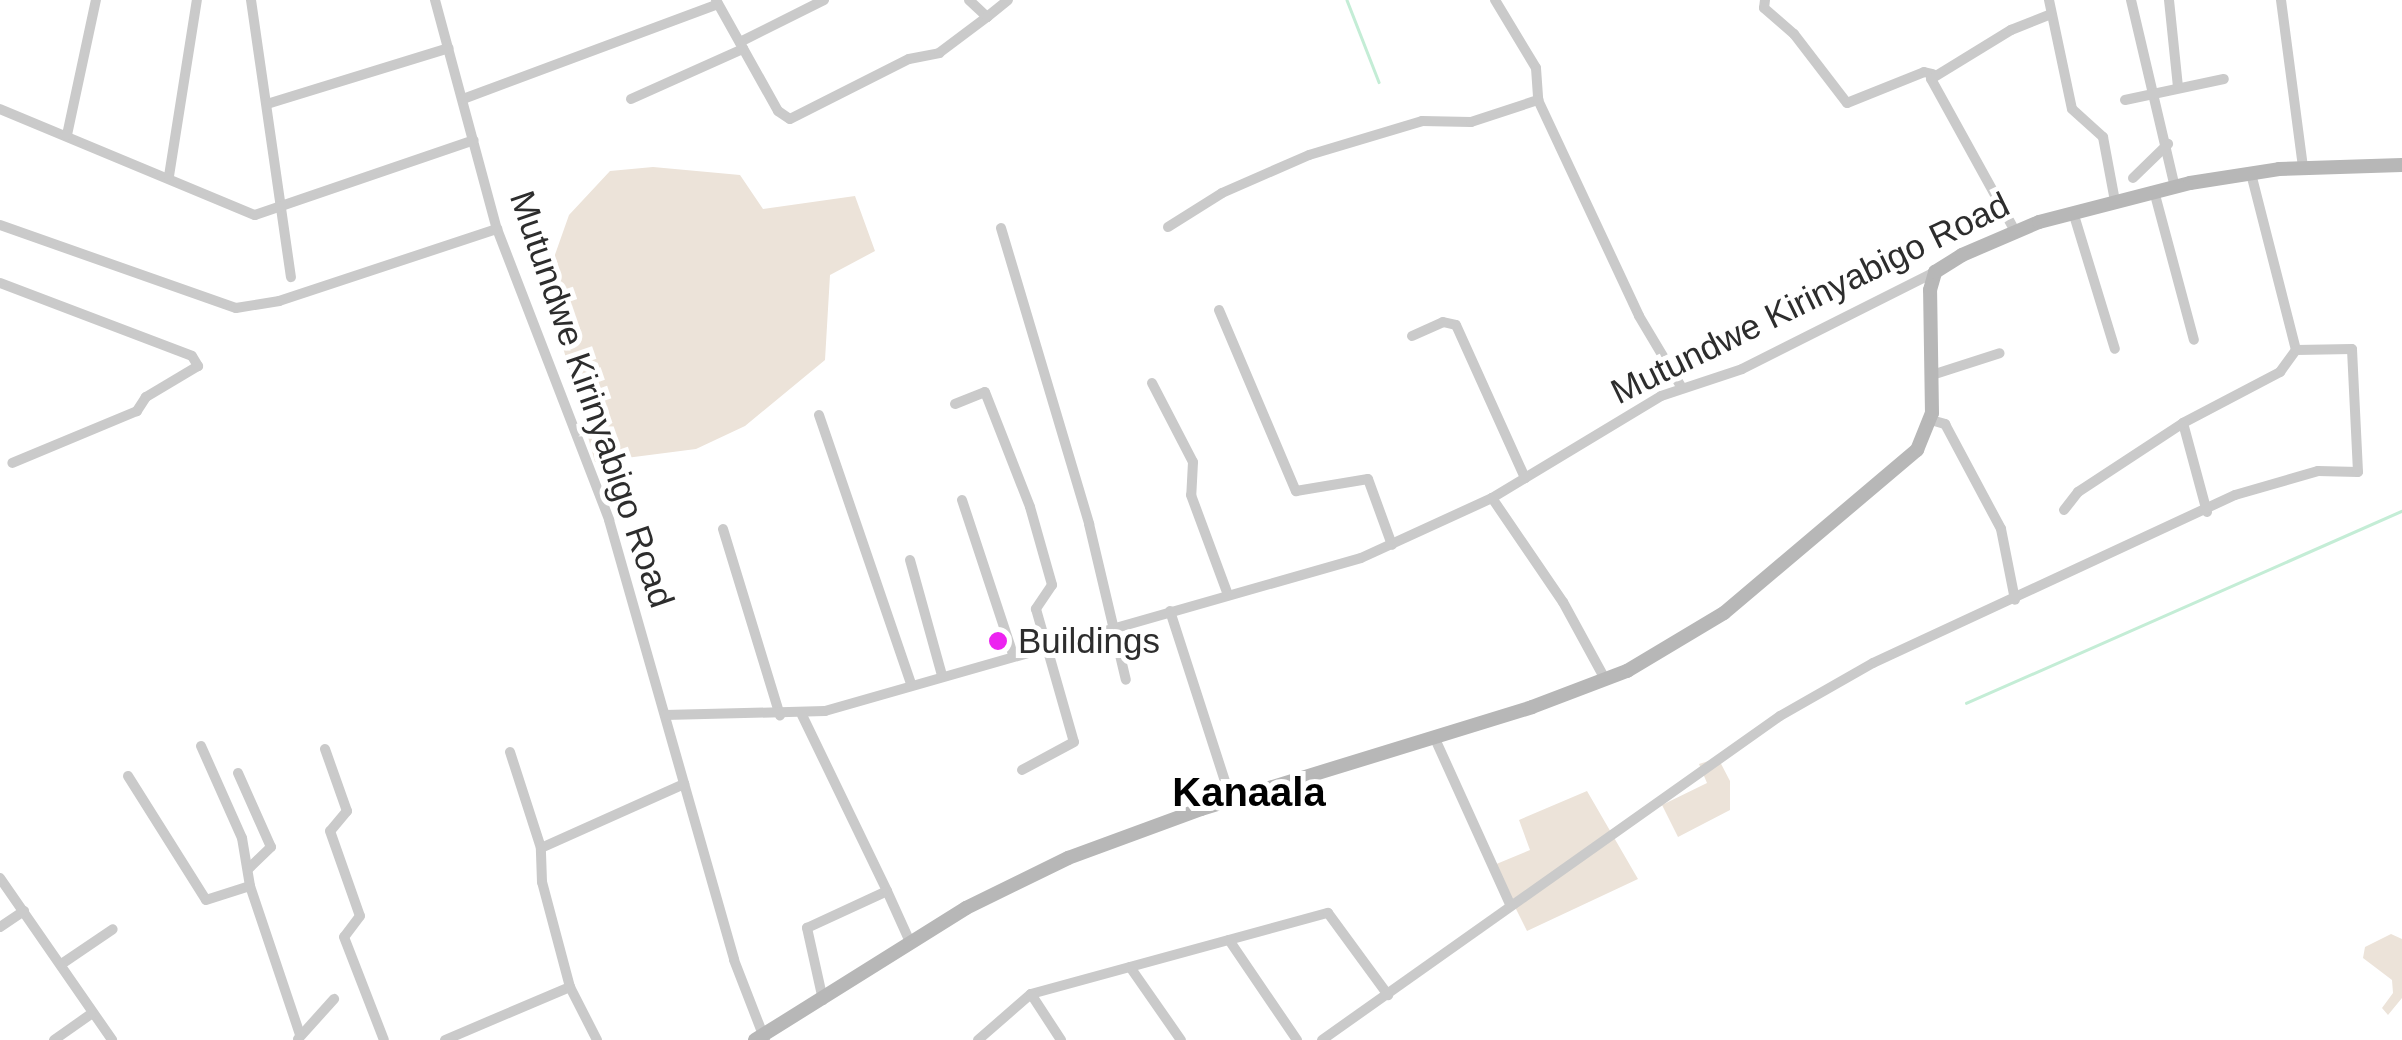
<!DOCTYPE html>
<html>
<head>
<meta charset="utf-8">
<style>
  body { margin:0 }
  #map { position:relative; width:2402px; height:1040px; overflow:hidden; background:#fff; font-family:Helvetica,sans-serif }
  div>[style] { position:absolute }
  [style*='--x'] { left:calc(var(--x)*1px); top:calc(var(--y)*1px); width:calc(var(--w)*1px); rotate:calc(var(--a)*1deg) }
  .green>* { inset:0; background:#ece3d9 }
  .stream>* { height:2.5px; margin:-1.25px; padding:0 1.25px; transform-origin:1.25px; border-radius:1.25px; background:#c4edd6 }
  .street>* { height:10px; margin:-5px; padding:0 5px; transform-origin:5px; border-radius:5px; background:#cacaca }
  .secondary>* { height:14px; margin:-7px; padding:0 7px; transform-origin:7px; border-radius:7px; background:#b7b7b7 }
  .dots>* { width:28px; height:28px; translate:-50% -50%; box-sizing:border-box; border:5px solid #fff; border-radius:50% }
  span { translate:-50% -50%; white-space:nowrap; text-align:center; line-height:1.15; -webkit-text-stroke:10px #fff; paint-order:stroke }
  .street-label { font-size:35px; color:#2d2d2d }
  .poi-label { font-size:35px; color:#2d2d2d }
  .left { translate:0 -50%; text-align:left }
  .quarter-label { font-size:40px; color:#000; font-weight:700 }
</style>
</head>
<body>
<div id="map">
  <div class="green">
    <i style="clip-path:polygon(653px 167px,740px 175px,763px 209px,855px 196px,875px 251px,830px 275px,825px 360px,745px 426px,696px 449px,595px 462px,545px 283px,569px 215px,610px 171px)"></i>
    <i style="clip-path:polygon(1718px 758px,1730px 781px,1730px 810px,1678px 837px,1662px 805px,1707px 783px,1699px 764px)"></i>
    <i style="clip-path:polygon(1587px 791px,1638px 879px,1527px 931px,1494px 865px,1530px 850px,1519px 820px)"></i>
    <i style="clip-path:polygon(2391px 934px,2402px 939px,2402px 998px,2388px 1015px,2382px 1008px,2393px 993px,2392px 980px,2363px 958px,2365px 947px)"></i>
  </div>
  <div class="stream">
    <i style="--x:1347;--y:0;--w:88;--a:68.7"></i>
    <i style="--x:1966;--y:703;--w:476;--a:-23.8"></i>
  </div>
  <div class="street">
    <i style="--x:251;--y:0;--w:280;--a:81.8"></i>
    <i style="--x:435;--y:0;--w:237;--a:74.9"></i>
    <i style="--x:497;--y:229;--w:312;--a:68.9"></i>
    <i style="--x:609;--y:520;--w:457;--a:74.1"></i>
    <i style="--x:734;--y:960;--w:86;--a:68.8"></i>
    <i style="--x:716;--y:0;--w:127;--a:60.8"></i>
    <i style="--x:778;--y:111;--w:14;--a:34"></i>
    <i style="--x:790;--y:119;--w:133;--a:-26.8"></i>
    <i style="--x:909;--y:59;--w:31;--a:-11"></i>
    <i style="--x:939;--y:53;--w:60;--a:-36.9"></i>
    <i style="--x:969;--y:0;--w:25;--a:43"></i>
    <i style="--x:987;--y:17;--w:27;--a:-39"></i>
    <i style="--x:1495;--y:0;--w:79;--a:58.9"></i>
    <i style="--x:1536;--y:68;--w:32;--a:86"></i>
    <i style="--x:1765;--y:0;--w:8;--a:97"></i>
    <i style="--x:1764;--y:8;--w:40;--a:41"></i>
    <i style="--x:1794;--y:34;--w:87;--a:52.5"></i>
    <i style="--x:1847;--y:103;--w:83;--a:-21.9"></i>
    <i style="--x:1924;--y:72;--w:9;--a:13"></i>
    <i style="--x:2049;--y:0;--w:111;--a:78.1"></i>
    <i style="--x:2072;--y:109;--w:42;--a:42.1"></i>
    <i style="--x:2103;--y:137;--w:65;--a:79.4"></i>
    <i style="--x:2131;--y:0;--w:192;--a:76.8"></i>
    <i style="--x:2169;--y:0;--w:87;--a:84.1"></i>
    <i style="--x:2281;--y:0;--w:168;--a:82.5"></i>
    <i style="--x:740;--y:42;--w:94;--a:-26.6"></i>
    <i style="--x:463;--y:99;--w:272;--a:-20.4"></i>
    <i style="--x:631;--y:99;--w:123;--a:-24.1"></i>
    <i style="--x:2125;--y:100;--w:101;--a:-12"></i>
    <i style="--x:267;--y:104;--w:190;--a:-17.1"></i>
    <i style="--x:0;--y:109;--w:276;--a:22.6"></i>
    <i style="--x:255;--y:215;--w:231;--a:-18.9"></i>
    <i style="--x:67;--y:135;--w:138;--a:-77.9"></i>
    <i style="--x:169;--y:176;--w:178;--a:-81"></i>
    <i style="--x:2133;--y:178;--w:49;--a:-44.2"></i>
    <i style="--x:2154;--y:191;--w:154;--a:75"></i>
    <i style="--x:2073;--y:212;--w:143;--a:73"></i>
    <i style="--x:0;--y:225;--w:250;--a:19.4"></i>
    <i style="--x:236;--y:308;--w:44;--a:-9.2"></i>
    <i style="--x:279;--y:301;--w:230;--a:-18.3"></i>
    <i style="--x:1168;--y:227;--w:64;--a:-32.2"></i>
    <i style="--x:1222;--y:193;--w:95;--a:-23.6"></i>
    <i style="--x:1309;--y:155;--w:118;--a:-16.7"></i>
    <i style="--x:1422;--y:121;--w:49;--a:1.2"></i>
    <i style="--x:1471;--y:122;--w:71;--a:-18.2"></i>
    <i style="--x:1538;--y:100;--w:238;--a:64.9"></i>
    <i style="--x:1639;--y:316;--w:84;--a:59.2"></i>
    <i style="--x:1001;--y:228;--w:309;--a:73.4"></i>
    <i style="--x:1089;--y:524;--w:160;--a:76.7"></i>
    <i style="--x:2015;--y:231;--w:174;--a:-118.9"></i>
    <i style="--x:1931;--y:79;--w:94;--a:-31.5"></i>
    <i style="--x:2011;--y:30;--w:43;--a:-21.8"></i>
    <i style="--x:0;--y:283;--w:205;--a:20.8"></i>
    <i style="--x:192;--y:356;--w:12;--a:59"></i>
    <i style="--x:198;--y:366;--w:61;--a:149.2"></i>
    <i style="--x:146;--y:397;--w:17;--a:123"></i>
    <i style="--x:137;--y:411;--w:135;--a:157.4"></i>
    <i style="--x:1219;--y:310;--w:197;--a:67"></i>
    <i style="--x:1296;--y:491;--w:73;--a:-9.5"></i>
    <i style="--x:1368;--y:479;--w:70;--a:70"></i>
    <i style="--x:1412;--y:336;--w:34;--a:-24"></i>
    <i style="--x:1443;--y:322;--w:13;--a:13"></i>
    <i style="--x:1456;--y:325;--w:168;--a:65.7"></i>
    <i style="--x:1932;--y:375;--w:71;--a:-17.9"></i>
    <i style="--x:1152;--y:383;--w:89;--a:62.6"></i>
    <i style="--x:1193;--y:462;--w:33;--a:93"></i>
    <i style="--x:1191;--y:495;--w:107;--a:69.7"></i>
    <i style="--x:955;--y:404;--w:32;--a:-22"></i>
    <i style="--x:985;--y:392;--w:123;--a:68.6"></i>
    <i style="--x:1030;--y:507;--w:81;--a:74.2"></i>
    <i style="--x:1052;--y:585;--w:29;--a:124"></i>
    <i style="--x:1036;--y:609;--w:138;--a:74.1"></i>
    <i style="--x:1074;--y:742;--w:59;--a:151.7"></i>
    <i style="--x:819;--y:415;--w:284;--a:71.1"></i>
    <i style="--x:1931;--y:420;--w:15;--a:16"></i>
    <i style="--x:1945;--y:424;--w:119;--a:61.9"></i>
    <i style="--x:2001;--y:529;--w:72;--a:78.8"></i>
    <i style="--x:1492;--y:498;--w:126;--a:55.7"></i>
    <i style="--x:1563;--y:602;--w:88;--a:61.4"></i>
    <i style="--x:962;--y:500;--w:162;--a:71.7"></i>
    <i style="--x:2064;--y:510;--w:23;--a:-52"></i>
    <i style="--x:2078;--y:492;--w:126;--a:-33.3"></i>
    <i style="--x:2207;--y:512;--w:92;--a:-105.1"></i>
    <i style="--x:2183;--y:423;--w:110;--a:-27.7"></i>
    <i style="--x:2280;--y:372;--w:27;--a:-54"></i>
    <i style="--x:2296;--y:350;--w:183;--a:-104.3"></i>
    <i style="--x:723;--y:529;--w:195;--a:73"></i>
    <i style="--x:910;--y:560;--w:119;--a:74.5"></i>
    <i style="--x:1170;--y:611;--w:199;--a:72.1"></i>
    <i style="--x:665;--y:715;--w:160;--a:-1.4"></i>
    <i style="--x:825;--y:711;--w:557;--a:-15.93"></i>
    <i style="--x:1361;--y:558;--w:144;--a:-24.6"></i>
    <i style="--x:1492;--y:498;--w:197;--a:-31.1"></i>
    <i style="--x:1661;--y:396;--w:85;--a:-18.4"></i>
    <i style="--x:1742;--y:369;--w:216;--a:-26.7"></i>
    <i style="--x:802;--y:715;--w:195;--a:64.2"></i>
    <i style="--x:1436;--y:741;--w:181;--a:65.6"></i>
    <i style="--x:201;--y:746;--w:101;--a:66"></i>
    <i style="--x:242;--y:838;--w:49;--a:80.5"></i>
    <i style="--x:250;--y:886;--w:157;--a:71.4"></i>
    <i style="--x:325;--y:749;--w:66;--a:70.5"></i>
    <i style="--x:347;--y:811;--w:26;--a:130"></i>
    <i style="--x:330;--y:831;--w:90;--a:70.6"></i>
    <i style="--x:360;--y:916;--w:26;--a:127"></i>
    <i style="--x:344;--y:937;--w:110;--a:68.8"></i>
    <i style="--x:510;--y:752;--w:101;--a:72.1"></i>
    <i style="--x:238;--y:773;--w:81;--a:66"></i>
    <i style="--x:271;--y:847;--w:32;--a:136"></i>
    <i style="--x:128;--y:776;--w:146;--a:57.8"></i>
    <i style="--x:206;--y:900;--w:46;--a:-17.7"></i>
    <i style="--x:0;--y:878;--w:197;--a:55.3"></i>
    <i style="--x:0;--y:927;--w:29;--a:-34"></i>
    <i style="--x:1229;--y:940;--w:121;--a:55.8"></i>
    <i style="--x:63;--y:963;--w:60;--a:-34.2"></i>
    <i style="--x:1130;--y:967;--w:89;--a:55.1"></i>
    <i style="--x:1031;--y:994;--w:308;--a:-15.3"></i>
    <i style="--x:1328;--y:913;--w:102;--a:53.8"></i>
    <i style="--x:823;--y:1000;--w:74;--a:-102.5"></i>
    <i style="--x:807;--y:928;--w:88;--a:-24.8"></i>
    <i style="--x:887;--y:891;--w:56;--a:65.7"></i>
    <i style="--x:298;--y:1039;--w:54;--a:-48"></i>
    <i style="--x:54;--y:1040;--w:45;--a:-35.1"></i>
    <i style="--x:445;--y:1040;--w:136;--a:-23"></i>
    <i style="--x:597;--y:1040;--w:59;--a:-117"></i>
    <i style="--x:570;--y:987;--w:109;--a:-104.9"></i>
    <i style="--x:542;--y:882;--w:34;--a:-92"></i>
    <i style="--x:541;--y:848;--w:157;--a:-24.1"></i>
    <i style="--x:978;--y:1040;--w:70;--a:-41"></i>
    <i style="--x:1031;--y:994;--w:55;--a:56.9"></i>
    <i style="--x:1322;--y:1040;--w:561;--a:-35.28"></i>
    <i style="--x:1780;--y:716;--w:107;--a:-29.7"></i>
    <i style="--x:1873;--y:663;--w:399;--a:-24.9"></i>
    <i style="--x:2235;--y:495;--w:86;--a:-16.1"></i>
    <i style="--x:2318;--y:471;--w:40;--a:1.4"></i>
    <i style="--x:2358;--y:472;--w:123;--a:-92.8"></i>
    <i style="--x:2352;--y:349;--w:56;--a:179"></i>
  </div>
  <div class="secondary">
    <i style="--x:755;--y:1040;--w:249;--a:-32"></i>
    <i style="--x:966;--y:908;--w:114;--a:-26.1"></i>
    <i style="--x:1068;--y:858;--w:142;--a:-20.2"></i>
    <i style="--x:1201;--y:809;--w:346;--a:-17.1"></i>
    <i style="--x:1532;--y:707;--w:102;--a:-20.8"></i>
    <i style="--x:1627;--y:671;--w:113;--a:-30.9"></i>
    <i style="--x:1724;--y:613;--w:253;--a:-40.2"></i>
    <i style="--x:1917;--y:450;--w:40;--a:-68"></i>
    <i style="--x:1932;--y:413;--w:123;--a:-90.9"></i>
    <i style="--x:1930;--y:290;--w:19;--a:-74"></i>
    <i style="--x:1935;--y:272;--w:32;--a:-32"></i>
    <i style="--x:1962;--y:255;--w:84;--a:-23.2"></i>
    <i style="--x:2039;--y:222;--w:156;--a:-14.5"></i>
    <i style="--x:2190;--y:183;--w:90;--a:-8.9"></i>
    <i style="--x:2279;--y:169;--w:123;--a:-1.9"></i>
  </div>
  <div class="dots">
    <i style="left:998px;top:641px;background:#ec23f0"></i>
  </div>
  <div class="street-label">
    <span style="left:1810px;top:298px;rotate:-26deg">Mutundwe Kirinyabigo Road</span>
    <span style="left:592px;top:399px;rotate:71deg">Mutundwe Kirinyabigo Road</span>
  </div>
  <div class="poi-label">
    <span class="left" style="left:1018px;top:641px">Buildings</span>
  </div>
  <div class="quarter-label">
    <span style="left:1249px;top:792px">Kanaala</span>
  </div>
</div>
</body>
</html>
